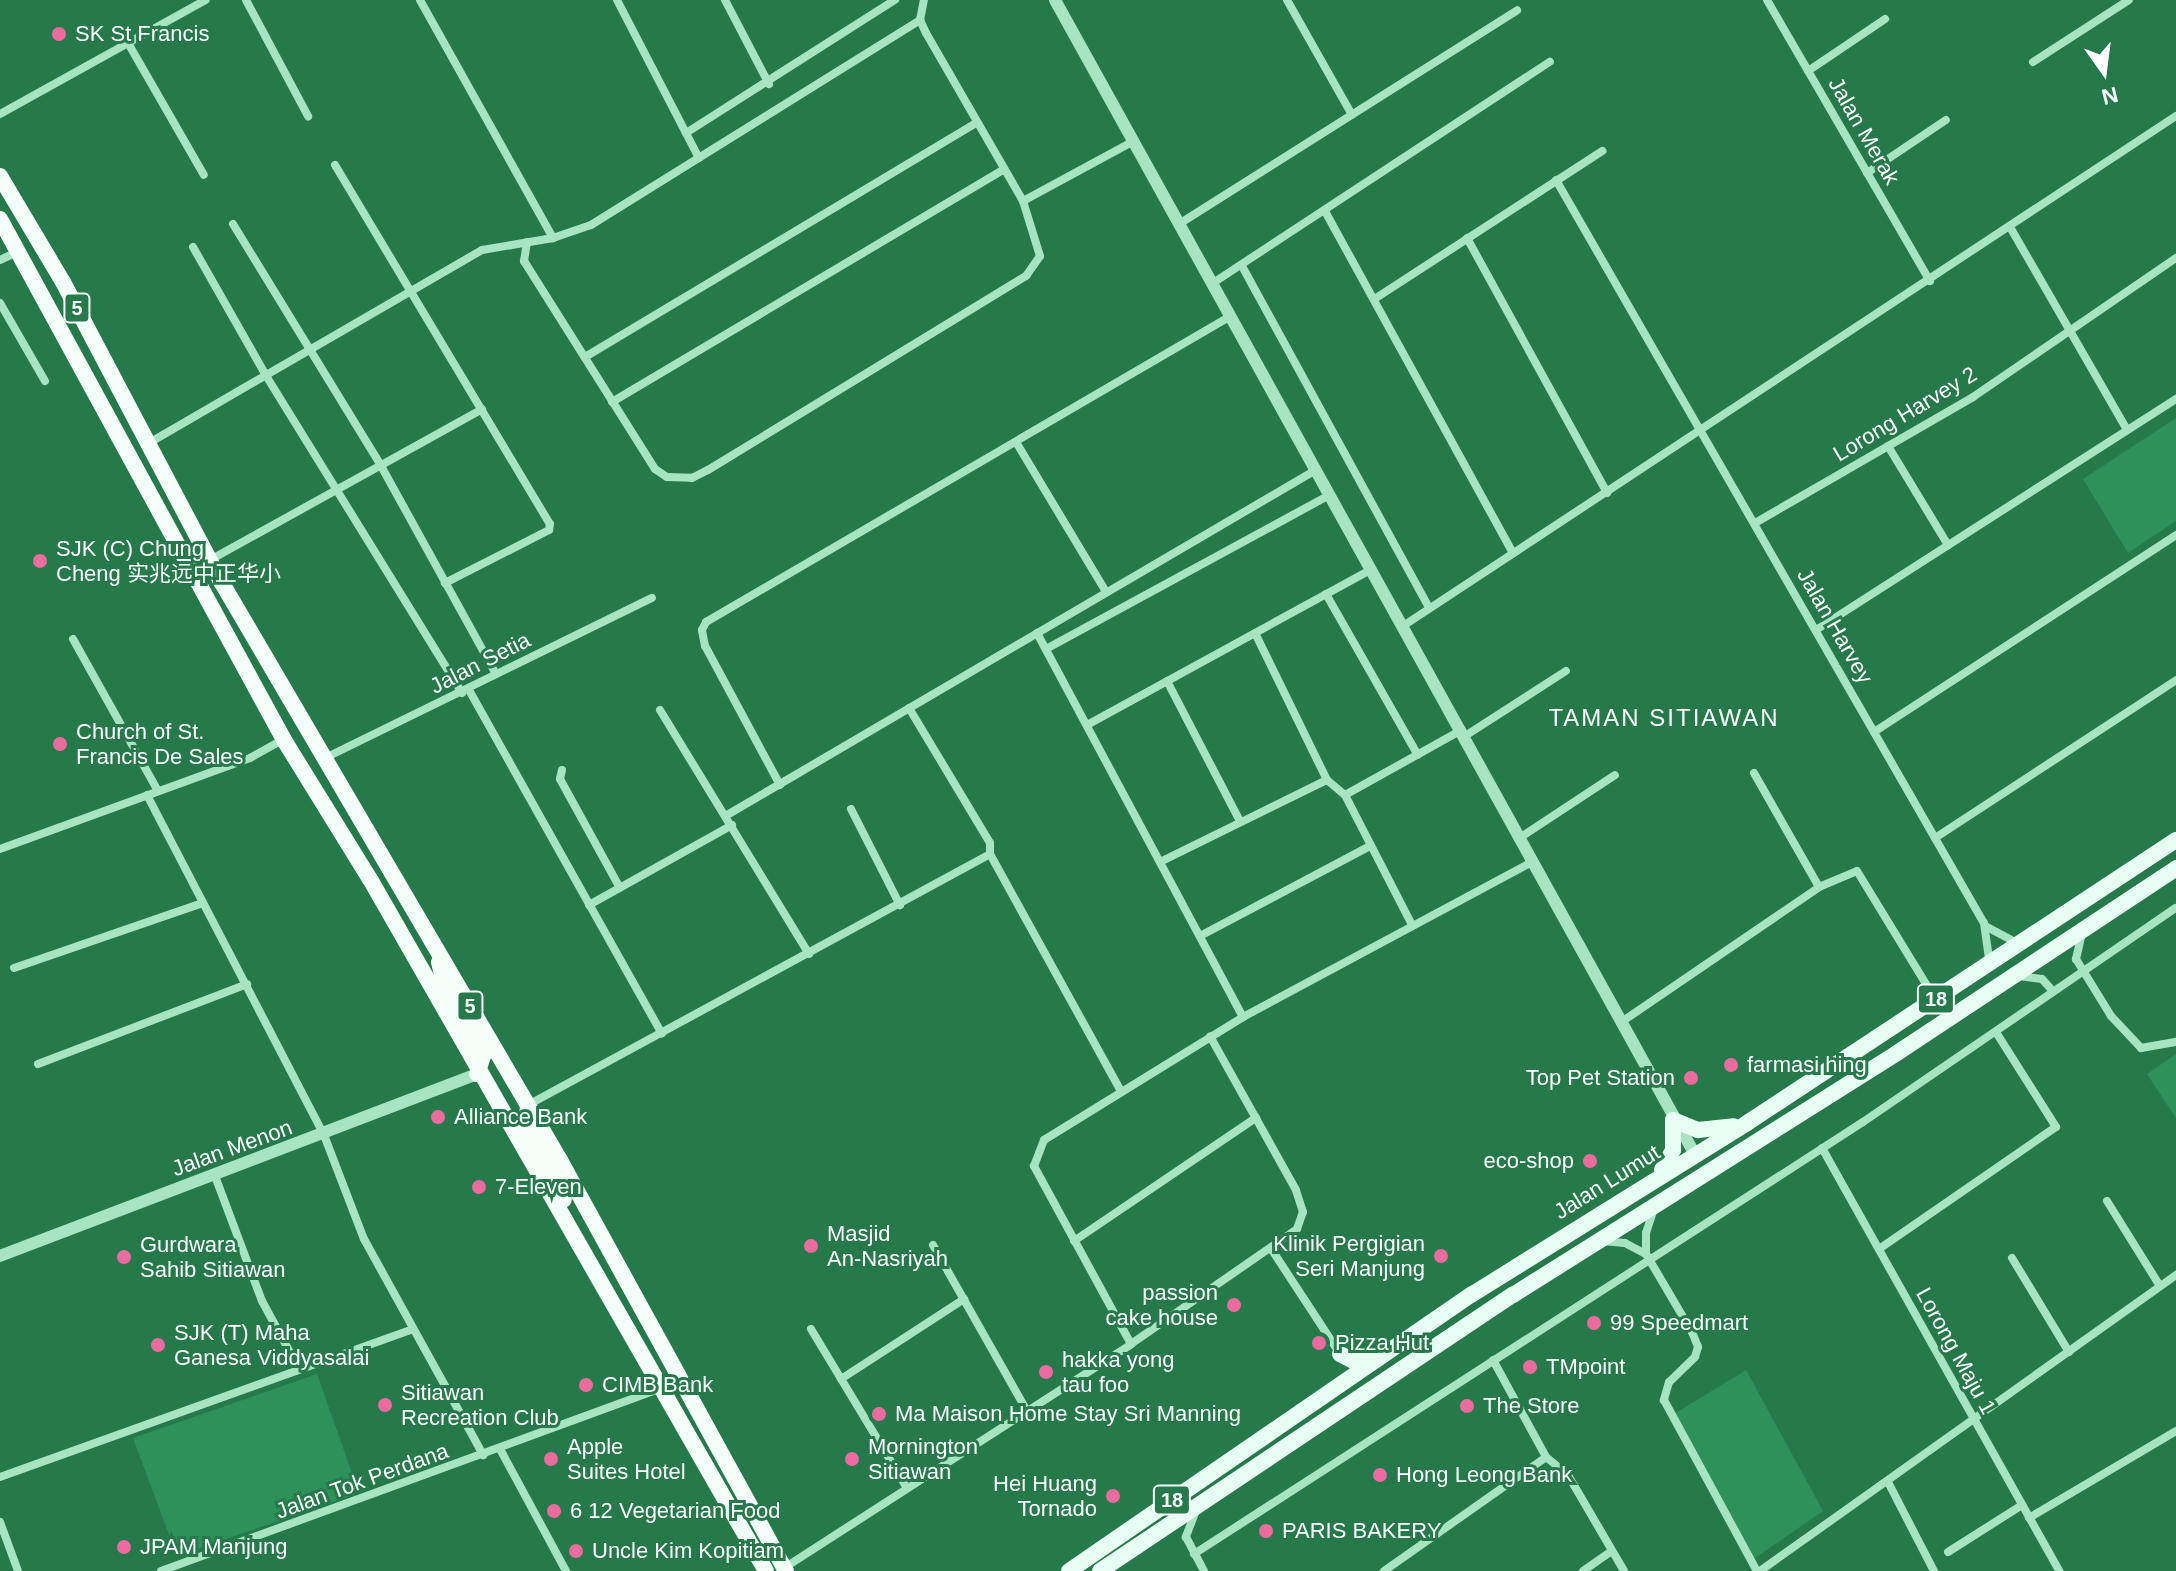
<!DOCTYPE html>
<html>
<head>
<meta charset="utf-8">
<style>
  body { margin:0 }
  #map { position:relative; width:2176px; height:1571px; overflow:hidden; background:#25794b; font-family:Arial,"Noto Sans SC",sans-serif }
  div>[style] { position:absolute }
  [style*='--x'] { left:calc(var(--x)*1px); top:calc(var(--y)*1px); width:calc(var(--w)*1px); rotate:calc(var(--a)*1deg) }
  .green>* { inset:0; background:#2f915a }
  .minor>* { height:8px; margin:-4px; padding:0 4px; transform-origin:4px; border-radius:4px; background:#a7e4c2 }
  .tertiary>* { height:12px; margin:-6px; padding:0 6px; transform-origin:6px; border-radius:6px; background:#a7e4c2 }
  .primary>* { height:16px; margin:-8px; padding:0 8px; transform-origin:8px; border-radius:8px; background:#e7fcf2 }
  .trunk>* { height:16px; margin:-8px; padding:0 8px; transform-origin:8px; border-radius:8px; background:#f3fef8 }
  .dots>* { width:22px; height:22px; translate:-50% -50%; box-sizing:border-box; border:4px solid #25794b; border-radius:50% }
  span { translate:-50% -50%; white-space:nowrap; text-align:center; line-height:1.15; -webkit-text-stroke:6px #25794b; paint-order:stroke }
  .shield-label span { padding:2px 6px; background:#25794b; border:2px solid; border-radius:6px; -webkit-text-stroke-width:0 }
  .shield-label { font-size:20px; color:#fff; font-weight:700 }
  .poi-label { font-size:22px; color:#fff }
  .left { translate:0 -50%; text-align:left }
  .right { translate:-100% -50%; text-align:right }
  .street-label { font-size:22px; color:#fff }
  .neighbourhood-label { font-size:24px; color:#fff; letter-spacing:2px }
  .north { position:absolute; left:2064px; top:32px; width:80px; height:80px; -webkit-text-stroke:6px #25794b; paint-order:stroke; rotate:166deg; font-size:22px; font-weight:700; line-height:32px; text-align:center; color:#fff }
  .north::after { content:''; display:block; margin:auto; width:28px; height:36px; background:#fff; clip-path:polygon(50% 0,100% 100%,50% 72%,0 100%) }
</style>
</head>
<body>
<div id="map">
  <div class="green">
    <i style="clip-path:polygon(2176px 418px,2176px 521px,2128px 553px,2083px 479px)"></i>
    <i style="clip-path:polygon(2176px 1054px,2176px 1118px,2147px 1074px)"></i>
    <i style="clip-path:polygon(1746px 1370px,1823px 1511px,1751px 1561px,1669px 1417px)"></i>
    <i style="clip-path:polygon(317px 1374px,359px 1493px,177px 1556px,133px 1438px)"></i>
  </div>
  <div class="minor">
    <i style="--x:246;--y:0;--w:132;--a:61.9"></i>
    <i style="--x:420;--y:0;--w:273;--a:60.8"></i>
    <i style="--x:617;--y:0;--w:178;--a:62.6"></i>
    <i style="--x:725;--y:0;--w:95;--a:62.4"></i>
    <i style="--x:1287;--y:0;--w:132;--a:60.5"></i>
    <i style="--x:1767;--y:0;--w:325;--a:59.9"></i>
    <i style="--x:128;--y:43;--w:152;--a:60.1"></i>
    <i style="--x:2033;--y:62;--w:114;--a:-32.9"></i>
    <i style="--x:1808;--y:71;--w:93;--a:-34"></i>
    <i style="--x:0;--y:114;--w:235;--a:-29"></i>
    <i style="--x:686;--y:133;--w:248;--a:-32.5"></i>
    <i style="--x:335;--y:165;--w:418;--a:59.1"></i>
    <i style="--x:550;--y:524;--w:6;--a:99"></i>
    <i style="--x:549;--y:530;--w:117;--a:153"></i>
    <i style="--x:1867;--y:173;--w:95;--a:-33.9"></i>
    <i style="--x:1556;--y:180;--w:857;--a:60.06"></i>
    <i style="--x:1984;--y:923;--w:37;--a:82"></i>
    <i style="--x:1023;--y:201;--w:124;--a:-28.4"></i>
    <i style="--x:1326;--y:213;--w:388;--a:61.2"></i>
    <i style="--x:233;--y:224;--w:281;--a:58.5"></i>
    <i style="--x:380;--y:464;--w:240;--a:61.1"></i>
    <i style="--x:1179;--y:224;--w:400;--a:-32.3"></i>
    <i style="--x:2010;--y:227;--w:234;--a:60"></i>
    <i style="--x:1467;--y:238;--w:291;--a:61.2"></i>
    <i style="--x:527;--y:242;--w:19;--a:99"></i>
    <i style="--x:524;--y:261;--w:246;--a:57.8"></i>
    <i style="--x:655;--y:469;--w:14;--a:34"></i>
    <i style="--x:667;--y:477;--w:25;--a:2"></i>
    <i style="--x:692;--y:478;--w:18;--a:-27"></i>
    <i style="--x:708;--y:470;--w:373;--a:-31.4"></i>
    <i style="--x:1026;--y:276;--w:24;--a:-55"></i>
    <i style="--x:1040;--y:256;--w:58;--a:-107.2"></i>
    <i style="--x:1023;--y:201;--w:194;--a:-120"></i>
    <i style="--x:926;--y:33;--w:14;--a:-115"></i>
    <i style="--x:920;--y:20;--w:20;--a:-79"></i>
    <i style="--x:193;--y:247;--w:146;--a:60.4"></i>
    <i style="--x:265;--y:374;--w:375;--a:58.3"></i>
    <i style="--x:0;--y:260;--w:19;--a:-25"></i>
    <i style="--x:1242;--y:266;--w:390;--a:61.3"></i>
    <i style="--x:1213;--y:283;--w:403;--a:-33.3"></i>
    <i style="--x:1376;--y:298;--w:270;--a:-33"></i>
    <i style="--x:0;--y:303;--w:90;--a:60"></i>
    <i style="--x:585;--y:357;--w:456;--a:-30.9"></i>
    <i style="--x:612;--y:402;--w:456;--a:-30.7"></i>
    <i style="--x:1016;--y:442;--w:175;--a:59"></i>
    <i style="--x:149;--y:443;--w:385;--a:-30.1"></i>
    <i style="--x:482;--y:250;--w:72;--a:-9.6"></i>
    <i style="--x:553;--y:238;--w:40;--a:-18.9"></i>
    <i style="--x:591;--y:225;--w:388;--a:-31.9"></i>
    <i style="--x:1888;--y:446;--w:116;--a:58.8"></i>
    <i style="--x:1755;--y:523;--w:252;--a:-30"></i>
    <i style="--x:1973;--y:397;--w:246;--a:-34.4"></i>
    <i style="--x:210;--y:560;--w:311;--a:-29"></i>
    <i style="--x:1326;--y:594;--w:185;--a:60.3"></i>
    <i style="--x:1403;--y:626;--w:926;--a:-33.42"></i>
    <i style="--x:1816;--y:630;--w:428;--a:-32.7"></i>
    <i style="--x:1037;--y:633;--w:436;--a:61.8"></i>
    <i style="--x:1255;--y:633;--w:164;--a:63.9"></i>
    <i style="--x:1327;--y:780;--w:23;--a:40"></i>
    <i style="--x:1345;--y:795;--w:146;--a:62.7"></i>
    <i style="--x:73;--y:639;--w:174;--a:60.8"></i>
    <i style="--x:1046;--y:649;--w:321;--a:-28.5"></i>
    <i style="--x:1167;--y:681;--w:158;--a:62.5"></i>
    <i style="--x:469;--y:690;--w:394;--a:60.7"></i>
    <i style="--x:909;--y:708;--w:157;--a:59"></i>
    <i style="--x:990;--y:843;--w:11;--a:90"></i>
    <i style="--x:990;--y:854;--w:271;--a:61.1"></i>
    <i style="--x:660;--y:710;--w:286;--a:58.6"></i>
    <i style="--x:1087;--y:725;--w:323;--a:-28.7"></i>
    <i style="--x:1874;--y:732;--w:361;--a:-33.1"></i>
    <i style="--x:1465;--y:736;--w:120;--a:-32.8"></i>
    <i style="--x:325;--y:758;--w:364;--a:-26.1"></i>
    <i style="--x:562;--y:770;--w:9;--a:103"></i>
    <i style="--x:560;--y:779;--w:124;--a:61.2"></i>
    <i style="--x:1754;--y:773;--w:131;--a:60.3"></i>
    <i style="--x:780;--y:785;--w:158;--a:-118.3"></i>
    <i style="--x:705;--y:646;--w:16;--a:-101"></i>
    <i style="--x:702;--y:630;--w:9;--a:-63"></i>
    <i style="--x:706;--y:622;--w:605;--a:-30.25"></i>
    <i style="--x:147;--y:795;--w:383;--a:62.5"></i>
    <i style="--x:324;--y:1135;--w:111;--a:69"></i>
    <i style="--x:364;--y:1239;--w:247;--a:61.1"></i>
    <i style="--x:1345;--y:795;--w:134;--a:-29.1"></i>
    <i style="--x:851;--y:809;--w:108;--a:63"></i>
    <i style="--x:727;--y:815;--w:680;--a:-30.37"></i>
    <i style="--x:1935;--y:838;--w:288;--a:-33.2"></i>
    <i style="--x:1518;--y:839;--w:116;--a:-33.4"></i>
    <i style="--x:0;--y:849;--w:266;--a:-20"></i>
    <i style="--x:250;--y:758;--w:38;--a:-29"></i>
    <i style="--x:1160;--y:862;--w:186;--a:-26.2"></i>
    <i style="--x:589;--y:905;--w:164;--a:-29.2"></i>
    <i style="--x:1987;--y:927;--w:34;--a:28"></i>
    <i style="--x:2082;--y:933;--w:27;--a:103"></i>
    <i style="--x:2076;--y:959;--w:67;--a:58.4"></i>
    <i style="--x:2111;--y:1016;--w:44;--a:46.8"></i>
    <i style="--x:2141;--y:1048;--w:36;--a:-10"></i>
    <i style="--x:1200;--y:936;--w:190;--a:-27.9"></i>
    <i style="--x:14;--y:968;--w:200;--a:-19"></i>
    <i style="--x:2018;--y:976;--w:24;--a:7"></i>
    <i style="--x:2042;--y:979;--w:15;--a:48"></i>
    <i style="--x:1620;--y:1023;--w:241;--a:-34.3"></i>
    <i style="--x:1819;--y:887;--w:41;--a:-22.8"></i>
    <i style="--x:1857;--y:871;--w:150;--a:58.6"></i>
    <i style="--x:38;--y:1064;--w:224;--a:-20.9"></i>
    <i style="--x:528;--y:1105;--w:526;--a:-28.51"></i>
    <i style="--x:1822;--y:1148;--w:485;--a:60.7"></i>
    <i style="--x:215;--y:1176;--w:134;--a:69.4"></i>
    <i style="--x:262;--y:1301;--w:77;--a:61.4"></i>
    <i style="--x:2107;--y:1201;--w:100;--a:58.1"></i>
    <i style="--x:1074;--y:1241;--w:220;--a:-34.1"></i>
    <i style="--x:1602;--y:1241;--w:23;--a:5"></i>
    <i style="--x:1625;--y:1243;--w:24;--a:28"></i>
    <i style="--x:1646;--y:1254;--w:91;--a:59.5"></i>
    <i style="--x:1692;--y:1332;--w:16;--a:68"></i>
    <i style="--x:1698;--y:1347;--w:10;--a:107"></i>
    <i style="--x:1695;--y:1357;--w:36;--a:136"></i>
    <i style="--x:1669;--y:1382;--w:19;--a:106"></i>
    <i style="--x:1664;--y:1400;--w:195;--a:61.5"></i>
    <i style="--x:933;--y:1245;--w:191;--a:60.5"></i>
    <i style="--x:1879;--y:1249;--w:215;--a:-34.6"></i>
    <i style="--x:2056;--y:1127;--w:112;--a:-122.3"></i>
    <i style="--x:1272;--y:1250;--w:124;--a:56.8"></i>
    <i style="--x:1646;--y:1254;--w:21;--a:-90"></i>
    <i style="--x:1646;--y:1233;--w:26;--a:-72"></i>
    <i style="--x:2012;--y:1258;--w:110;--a:58.8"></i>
    <i style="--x:811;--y:1329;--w:186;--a:58.9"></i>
    <i style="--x:1131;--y:1344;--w:203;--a:-118.6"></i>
    <i style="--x:1034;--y:1166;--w:28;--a:-69"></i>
    <i style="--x:1044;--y:1140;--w:234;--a:-31.7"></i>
    <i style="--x:1243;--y:1017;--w:326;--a:-28.2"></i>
    <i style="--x:1493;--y:1360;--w:111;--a:61.3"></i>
    <i style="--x:1546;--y:1457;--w:28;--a:39"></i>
    <i style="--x:1568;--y:1475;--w:111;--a:59.7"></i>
    <i style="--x:841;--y:1379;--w:147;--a:-33"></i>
    <i style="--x:500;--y:1449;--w:139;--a:61.6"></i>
    <i style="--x:0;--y:1477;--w:439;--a:-19.7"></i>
    <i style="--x:1888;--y:1482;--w:100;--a:62.7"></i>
    <i style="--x:1195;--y:1513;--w:26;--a:111"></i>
    <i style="--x:1186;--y:1537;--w:38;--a:62"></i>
    <i style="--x:2029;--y:1518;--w:171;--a:-30.6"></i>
    <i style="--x:0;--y:1522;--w:52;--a:69.8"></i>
    <i style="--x:1948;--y:1552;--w:88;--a:-32.4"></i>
    <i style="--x:1194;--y:1554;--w:796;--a:-32.85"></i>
    <i style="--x:1863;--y:1122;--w:379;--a:-34.4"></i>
    <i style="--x:784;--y:1568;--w:413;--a:-32.8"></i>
    <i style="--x:1131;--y:1344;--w:202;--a:-34.7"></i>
    <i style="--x:1297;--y:1229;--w:18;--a:-71"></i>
    <i style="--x:1303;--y:1212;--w:23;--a:-108"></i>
    <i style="--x:1296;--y:1190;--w:176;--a:-119.2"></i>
    <i style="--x:161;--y:1571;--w:533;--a:-20.07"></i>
    <i style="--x:1384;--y:1571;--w:198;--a:-35.1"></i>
    <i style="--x:1583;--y:1571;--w:35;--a:-35"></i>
    <i style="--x:1760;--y:1571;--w:511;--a:-35.43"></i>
  </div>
  <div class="tertiary">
    <i style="--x:1055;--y:0;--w:1318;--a:61"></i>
    <i style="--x:0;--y:1256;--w:511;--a:-20.88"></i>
  </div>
  <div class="primary">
    <i style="--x:1662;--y:1170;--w:23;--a:-61"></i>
    <i style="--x:1673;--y:1150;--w:30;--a:-90"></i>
    <i style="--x:1673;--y:1120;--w:27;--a:22"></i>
    <i style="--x:1698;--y:1130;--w:36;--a:-6"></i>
    <i style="--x:1340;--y:1354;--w:16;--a:27"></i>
    <i style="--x:1354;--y:1361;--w:22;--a:-3"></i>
    <i style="--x:1069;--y:1571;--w:488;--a:-34.5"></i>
    <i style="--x:1471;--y:1295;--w:325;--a:-31.9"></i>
    <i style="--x:1747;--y:1123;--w:514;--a:-33.41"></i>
    <i style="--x:1100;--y:1571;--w:497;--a:-33.8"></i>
    <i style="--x:1513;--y:1295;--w:454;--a:-32.2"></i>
    <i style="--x:1897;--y:1053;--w:335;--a:-33.5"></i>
  </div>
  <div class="trunk">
    <i style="--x:0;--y:176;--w:123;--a:59.3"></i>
    <i style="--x:63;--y:282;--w:340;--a:62.2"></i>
    <i style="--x:222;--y:583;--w:669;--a:59.64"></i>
    <i style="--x:560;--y:1160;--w:469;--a:61.2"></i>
    <i style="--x:0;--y:219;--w:593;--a:61.4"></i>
    <i style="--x:284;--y:740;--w:163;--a:58.3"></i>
    <i style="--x:370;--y:879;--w:797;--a:60.22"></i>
    <i style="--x:439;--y:962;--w:23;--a:77"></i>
    <i style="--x:444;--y:984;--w:82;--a:61.6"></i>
    <i style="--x:483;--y:1056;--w:19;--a:108"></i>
    <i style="--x:528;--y:1106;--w:22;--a:95"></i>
    <i style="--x:526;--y:1128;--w:81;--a:62.2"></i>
  </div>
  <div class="dots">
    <i style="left:59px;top:34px;background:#ed6ca0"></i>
    <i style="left:40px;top:561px;background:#ed6ca0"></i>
    <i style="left:60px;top:744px;background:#ed6ca0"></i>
    <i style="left:1731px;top:1065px;background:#ed6ca0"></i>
    <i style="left:1691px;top:1078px;background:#ed6ca0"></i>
    <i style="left:438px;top:1117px;background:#ed6ca0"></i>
    <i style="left:1590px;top:1161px;background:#ed6ca0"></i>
    <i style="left:479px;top:1187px;background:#ed6ca0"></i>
    <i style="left:811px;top:1246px;background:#ed6ca0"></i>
    <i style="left:1441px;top:1256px;background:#ed6ca0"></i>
    <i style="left:124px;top:1257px;background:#ed6ca0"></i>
    <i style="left:1234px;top:1305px;background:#ed6ca0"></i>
    <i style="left:1594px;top:1323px;background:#ed6ca0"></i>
    <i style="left:1319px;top:1343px;background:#ed6ca0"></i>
    <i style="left:158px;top:1345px;background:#ed6ca0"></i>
    <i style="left:1530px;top:1367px;background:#ed6ca0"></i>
    <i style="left:1046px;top:1372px;background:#ed6ca0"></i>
    <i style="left:586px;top:1385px;background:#ed6ca0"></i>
    <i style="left:385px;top:1405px;background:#ed6ca0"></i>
    <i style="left:1467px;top:1406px;background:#ed6ca0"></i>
    <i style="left:879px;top:1414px;background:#ed6ca0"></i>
    <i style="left:551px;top:1459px;background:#ed6ca0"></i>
    <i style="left:852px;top:1459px;background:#ed6ca0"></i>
    <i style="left:1380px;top:1475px;background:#ed6ca0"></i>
    <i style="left:1113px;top:1496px;background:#ed6ca0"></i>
    <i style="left:554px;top:1511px;background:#ed6ca0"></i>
    <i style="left:1266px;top:1531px;background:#ed6ca0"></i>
    <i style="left:124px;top:1547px;background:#ed6ca0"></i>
    <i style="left:576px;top:1551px;background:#ed6ca0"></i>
  </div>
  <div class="shield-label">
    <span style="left:77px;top:308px">5</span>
    <span style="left:1936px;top:999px">18</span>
    <span style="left:470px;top:1006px">5</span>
    <span style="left:1172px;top:1500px">18</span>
  </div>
  <div class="poi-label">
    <span class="left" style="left:75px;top:34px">SK St Francis</span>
    <span class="left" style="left:56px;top:561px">SJK (C) Chung<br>Cheng 实兆远中正华小</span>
    <span class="left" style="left:76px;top:744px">Church of St.<br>Francis De Sales</span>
    <span class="left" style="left:1747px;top:1065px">farmasi hing</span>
    <span class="right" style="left:1675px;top:1078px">Top Pet Station</span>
    <span class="left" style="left:454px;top:1117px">Alliance Bank</span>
    <span class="right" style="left:1574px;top:1161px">eco-shop</span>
    <span class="left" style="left:495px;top:1187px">7-Eleven</span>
    <span class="left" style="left:827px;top:1246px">Masjid<br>An-Nasriyah</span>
    <span class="right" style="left:1425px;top:1256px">Klinik Pergigian<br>Seri Manjung</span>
    <span class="left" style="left:140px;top:1257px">Gurdwara<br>Sahib Sitiawan</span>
    <span class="right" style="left:1218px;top:1305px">passion<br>cake house</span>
    <span class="left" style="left:1610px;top:1323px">99 Speedmart</span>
    <span class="left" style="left:174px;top:1345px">SJK (T) Maha<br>Ganesa Viddyasalai</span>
    <span class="left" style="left:1335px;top:1343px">Pizza Hut</span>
    <span class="left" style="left:1062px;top:1372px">hakka yong<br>tau foo</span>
    <span class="left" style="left:1546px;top:1367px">TMpoint</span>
    <span class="left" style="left:602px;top:1385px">CIMB Bank</span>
    <span class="left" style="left:401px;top:1405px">Sitiawan<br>Recreation Club</span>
    <span class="left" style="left:1483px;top:1406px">The Store</span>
    <span class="left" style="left:895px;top:1414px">Ma Maison Home Stay Sri Manning</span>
    <span class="left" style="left:567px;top:1459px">Apple<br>Suites Hotel</span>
    <span class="left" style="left:868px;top:1459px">Mornington<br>Sitiawan</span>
    <span class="left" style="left:1396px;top:1475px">Hong Leong Bank</span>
    <span class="right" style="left:1097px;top:1496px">Hei Huang<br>Tornado</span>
    <span class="left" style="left:570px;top:1511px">6 12 Vegetarian Food</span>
    <span class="left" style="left:1282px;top:1531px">PARIS BAKERY</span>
    <span class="left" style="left:140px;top:1547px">JPAM Manjung</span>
    <span class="left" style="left:592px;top:1551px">Uncle Kim Kopitiam</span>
  </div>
  <div class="street-label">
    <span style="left:1864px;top:131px;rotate:60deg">Jalan Merak</span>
    <span style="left:1905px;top:414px;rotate:-31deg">Lorong Harvey 2</span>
    <span style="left:1835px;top:626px;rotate:60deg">Jalan Harvey</span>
    <span style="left:480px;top:663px;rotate:-27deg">Jalan Setia</span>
    <span style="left:232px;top:1148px;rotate:-20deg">Jalan Menon</span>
    <span style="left:1607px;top:1182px;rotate:-32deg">Jalan Lumut</span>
    <span style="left:1956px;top:1351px;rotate:61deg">Lorong Maju 1</span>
    <span style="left:362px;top:1481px;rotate:-20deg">Jalan Tok Perdana</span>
  </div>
  <div class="neighbourhood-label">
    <span style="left:1664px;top:718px">TAMAN SITIAWAN</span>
  </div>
  <div class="north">N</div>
</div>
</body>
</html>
